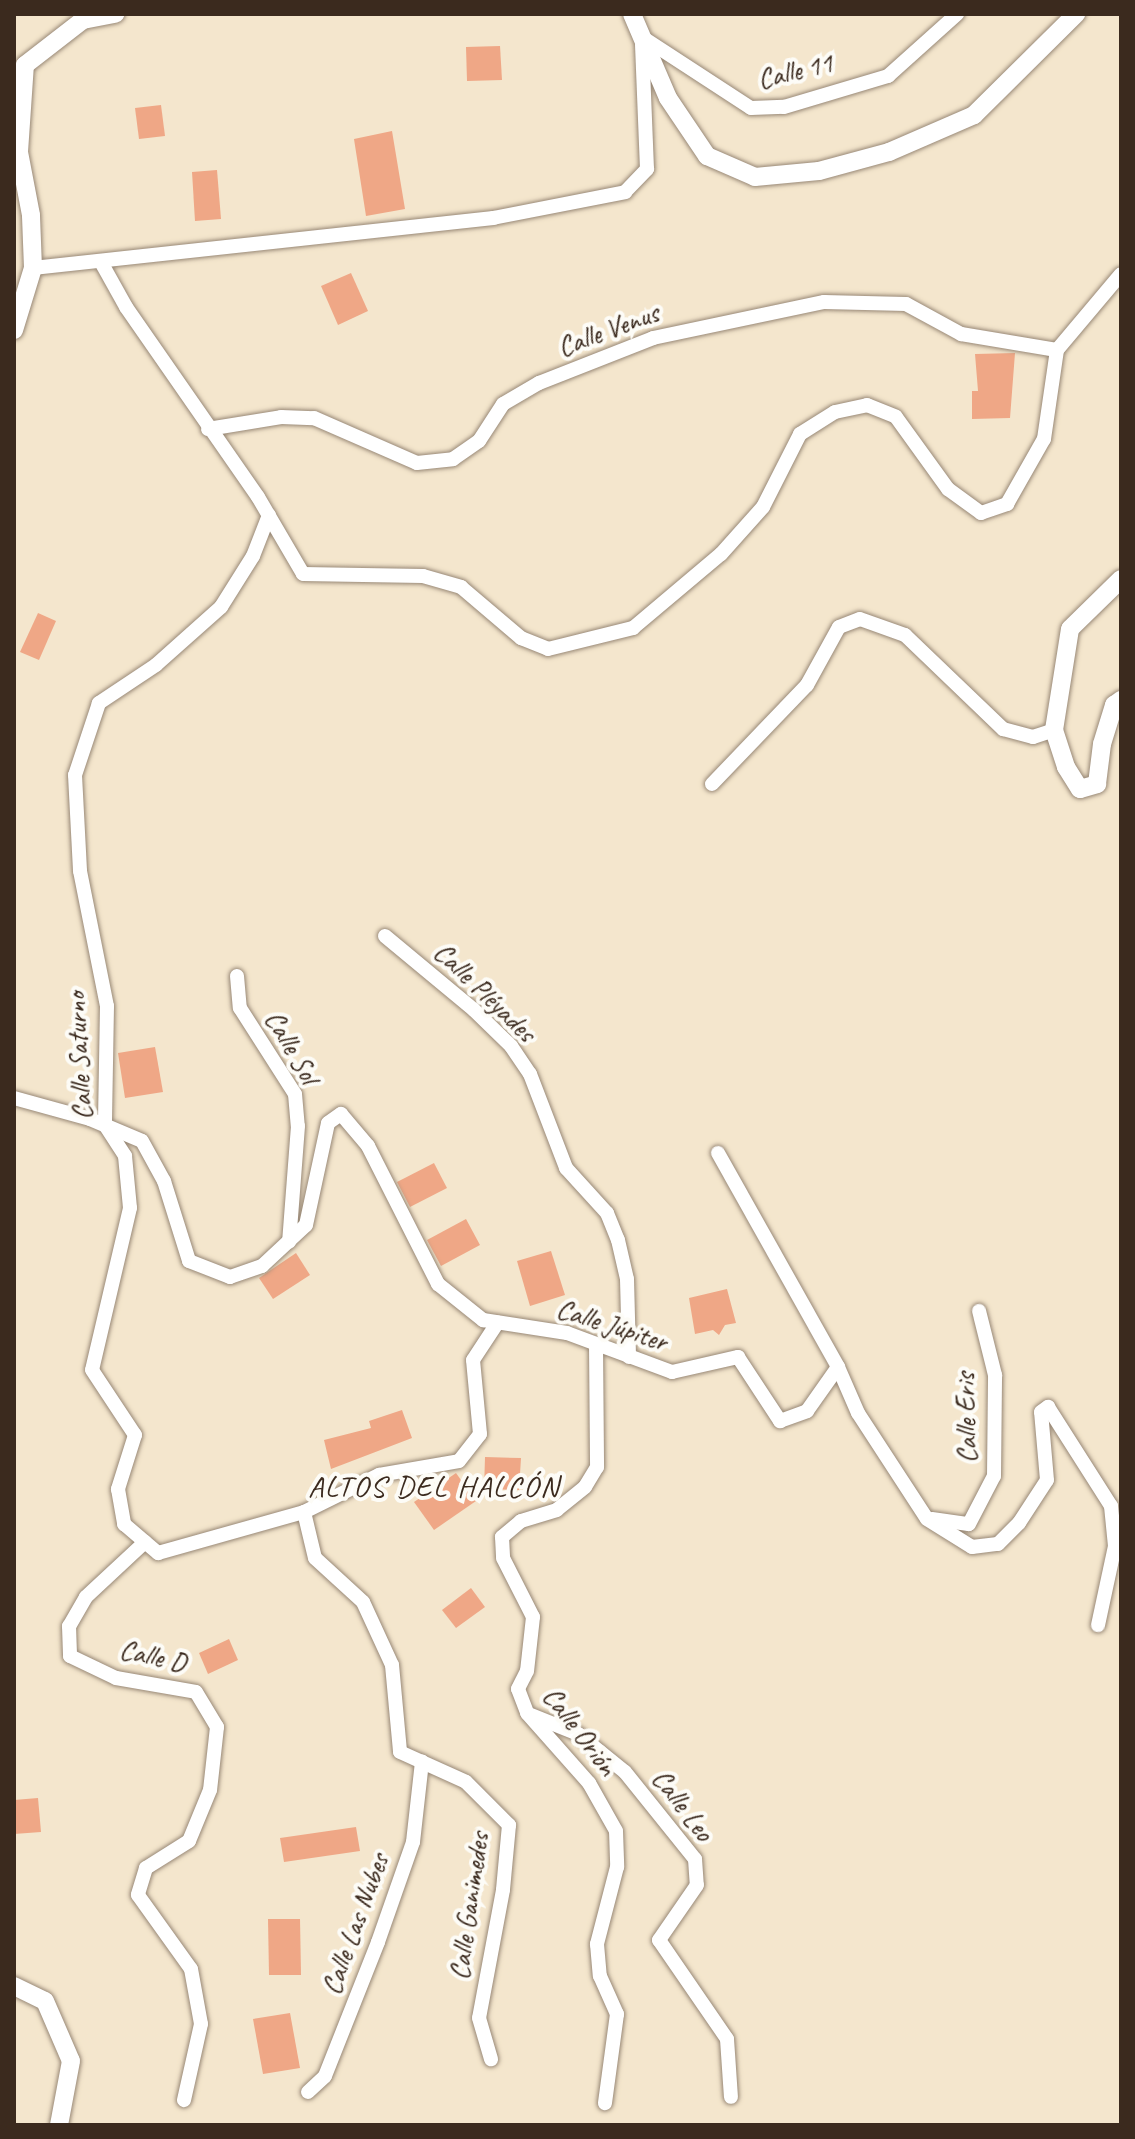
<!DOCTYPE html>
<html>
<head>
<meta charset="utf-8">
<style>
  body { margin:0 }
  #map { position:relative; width:1135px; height:2139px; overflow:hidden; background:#f4e6cd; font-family:Caveat,sans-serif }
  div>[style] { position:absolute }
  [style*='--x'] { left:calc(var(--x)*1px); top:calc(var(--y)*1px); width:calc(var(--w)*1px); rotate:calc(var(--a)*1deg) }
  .building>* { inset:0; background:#efa786 }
  .roads { filter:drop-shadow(0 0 2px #988876) drop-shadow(0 0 2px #988876) }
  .minor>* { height:14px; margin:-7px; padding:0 7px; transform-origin:7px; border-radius:7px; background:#fff }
  .tertiary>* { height:18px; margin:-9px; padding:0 9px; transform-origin:9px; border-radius:9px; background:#fff }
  span { translate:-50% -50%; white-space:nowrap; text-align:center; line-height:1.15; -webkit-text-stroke:8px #fdfcf7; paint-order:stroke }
  .street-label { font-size:28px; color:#3b2a1e }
  .neighbourhood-label { font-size:30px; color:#3b2a1e; letter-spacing:2px }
  .frame { position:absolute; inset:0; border:16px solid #3b2a1e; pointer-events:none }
</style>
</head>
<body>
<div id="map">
  <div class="building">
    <i style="clip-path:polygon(500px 46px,502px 80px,467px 81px,466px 47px)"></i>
    <i style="clip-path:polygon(161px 105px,165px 136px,139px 139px,135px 108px)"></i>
    <i style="clip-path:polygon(392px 131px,405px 209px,366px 216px,354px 139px)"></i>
    <i style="clip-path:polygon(217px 170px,221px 219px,195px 221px,192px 172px)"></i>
    <i style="clip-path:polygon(351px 273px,368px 311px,338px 325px,321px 286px)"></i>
    <i style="clip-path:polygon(1015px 353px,1010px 418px,972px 419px,972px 391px,978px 391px,975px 354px)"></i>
    <i style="clip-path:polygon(38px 613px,56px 621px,39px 660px,20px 652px)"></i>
    <i style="clip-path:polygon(155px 1047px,163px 1092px,125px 1098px,118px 1053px)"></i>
    <i style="clip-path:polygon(434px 1163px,447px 1188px,410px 1207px,397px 1182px)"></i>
    <i style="clip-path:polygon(466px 1219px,480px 1245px,441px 1266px,427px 1240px)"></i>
    <i style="clip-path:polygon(551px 1251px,565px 1295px,530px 1306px,517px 1261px)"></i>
    <i style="clip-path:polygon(296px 1253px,310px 1275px,273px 1299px,259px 1278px)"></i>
    <i style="clip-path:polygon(727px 1289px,736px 1323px,725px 1325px,719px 1335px,713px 1330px,695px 1334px,689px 1298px)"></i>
    <i style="clip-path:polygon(402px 1410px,412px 1438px,331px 1469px,324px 1440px,371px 1428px,369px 1421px)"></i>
    <i style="clip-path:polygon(485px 1457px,521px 1458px,519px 1490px,484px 1489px)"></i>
    <i style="clip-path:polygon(456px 1473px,476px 1501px,434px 1530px,414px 1502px)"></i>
    <i style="clip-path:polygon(471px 1588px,485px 1607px,456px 1628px,442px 1610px)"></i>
    <i style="clip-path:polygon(229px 1639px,238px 1660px,208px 1674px,199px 1653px)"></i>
    <i style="clip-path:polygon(38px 1798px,41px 1832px,14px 1834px,14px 1800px)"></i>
    <i style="clip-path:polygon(356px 1827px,360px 1851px,284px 1862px,280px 1838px)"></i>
    <i style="clip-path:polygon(268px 1919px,300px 1919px,301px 1975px,269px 1975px)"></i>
    <i style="clip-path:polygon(290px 2013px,300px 2068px,263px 2074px,253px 2019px)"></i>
  </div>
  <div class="roads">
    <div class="minor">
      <i style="--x:642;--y:37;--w:130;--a:33.1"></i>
      <i style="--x:751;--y:108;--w:33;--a:-2"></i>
      <i style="--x:784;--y:107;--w:109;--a:-16.6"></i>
      <i style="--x:888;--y:76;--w:93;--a:-41.9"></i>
      <i style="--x:101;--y:262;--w:51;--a:60.9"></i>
      <i style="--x:126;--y:307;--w:231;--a:55.2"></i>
      <i style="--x:258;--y:497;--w:89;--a:59.7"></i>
      <i style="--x:303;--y:574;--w:120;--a:1"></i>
      <i style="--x:423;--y:576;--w:40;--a:16"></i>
      <i style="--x:461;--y:587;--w:79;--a:40.4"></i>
      <i style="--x:521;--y:638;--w:29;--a:22"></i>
      <i style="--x:548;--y:649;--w:88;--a:-13.9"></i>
      <i style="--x:633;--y:628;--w:115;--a:-40.1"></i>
      <i style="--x:721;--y:554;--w:63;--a:-48.2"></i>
      <i style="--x:763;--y:507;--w:82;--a:-63.1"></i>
      <i style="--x:800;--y:434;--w:41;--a:-32.2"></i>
      <i style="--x:835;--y:412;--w:33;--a:-12"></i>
      <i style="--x:867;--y:405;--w:31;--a:22"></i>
      <i style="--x:896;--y:417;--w:89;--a:54.2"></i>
      <i style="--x:948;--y:489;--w:41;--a:36"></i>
      <i style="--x:981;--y:513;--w:28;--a:-19"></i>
      <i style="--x:1007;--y:504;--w:75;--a:-60.4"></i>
      <i style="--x:1044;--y:439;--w:90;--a:-81.7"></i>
      <i style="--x:1057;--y:350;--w:99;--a:-49.9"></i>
      <i style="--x:33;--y:268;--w:463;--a:-6.2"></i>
      <i style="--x:493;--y:218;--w:135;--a:-11.1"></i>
      <i style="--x:625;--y:192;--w:32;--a:-46"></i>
      <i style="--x:647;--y:169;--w:124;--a:-92.3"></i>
      <i style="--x:208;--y:429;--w:74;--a:-9.3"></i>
      <i style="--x:281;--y:417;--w:33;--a:2"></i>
      <i style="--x:314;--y:418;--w:112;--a:23.6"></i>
      <i style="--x:417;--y:463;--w:36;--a:-6"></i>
      <i style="--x:453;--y:459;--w:32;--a:-35"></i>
      <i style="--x:479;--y:441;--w:44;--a:-57"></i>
      <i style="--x:503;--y:404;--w:42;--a:-30.3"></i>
      <i style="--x:539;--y:383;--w:123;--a:-21.5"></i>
      <i style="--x:653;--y:338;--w:175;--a:-11.9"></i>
      <i style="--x:824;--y:302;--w:82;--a:1.4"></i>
      <i style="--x:906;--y:304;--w:63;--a:28.6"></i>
      <i style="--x:961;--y:334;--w:97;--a:9.5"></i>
      <i style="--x:269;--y:515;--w:44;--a:111.3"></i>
      <i style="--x:253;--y:556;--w:60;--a:122.1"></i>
      <i style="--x:221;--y:607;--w:87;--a:138.3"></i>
      <i style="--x:156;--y:665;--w:69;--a:146.3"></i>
      <i style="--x:99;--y:703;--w:76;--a:108.4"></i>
      <i style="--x:75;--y:775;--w:96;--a:87"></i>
      <i style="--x:80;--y:871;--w:138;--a:78.7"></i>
      <i style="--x:107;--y:1006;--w:119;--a:91"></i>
      <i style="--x:105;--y:1125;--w:37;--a:57"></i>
      <i style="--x:125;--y:1156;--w:52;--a:84.5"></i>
      <i style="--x:130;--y:1208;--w:166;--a:103.2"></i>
      <i style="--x:92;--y:1370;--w:78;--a:56.5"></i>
      <i style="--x:135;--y:1435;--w:57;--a:107.5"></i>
      <i style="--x:118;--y:1489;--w:36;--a:80"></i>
      <i style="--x:124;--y:1524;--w:45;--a:40.5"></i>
      <i style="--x:158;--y:1553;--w:152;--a:-15.7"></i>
      <i style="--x:304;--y:1512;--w:84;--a:-26.3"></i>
      <i style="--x:379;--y:1475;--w:81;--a:-9.9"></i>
      <i style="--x:459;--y:1461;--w:34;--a:-52"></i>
      <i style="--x:480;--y:1434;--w:74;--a:-95.4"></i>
      <i style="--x:473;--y:1360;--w:45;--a:-56.7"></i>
      <i style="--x:712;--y:784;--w:137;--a:-46.2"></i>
      <i style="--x:807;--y:685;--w:66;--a:-61.1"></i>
      <i style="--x:839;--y:627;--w:22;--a:-21"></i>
      <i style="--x:860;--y:619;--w:48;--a:19.6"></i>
      <i style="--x:905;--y:635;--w:136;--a:43.8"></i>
      <i style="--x:1003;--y:729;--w:31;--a:15"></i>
      <i style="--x:1033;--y:737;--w:22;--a:-18"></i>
      <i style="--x:385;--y:936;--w:116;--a:39.7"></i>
      <i style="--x:474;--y:1010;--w:52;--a:44.2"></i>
      <i style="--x:511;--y:1046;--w:34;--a:56"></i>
      <i style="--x:530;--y:1074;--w:101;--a:69"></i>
      <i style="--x:566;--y:1168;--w:61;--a:47.7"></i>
      <i style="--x:607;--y:1213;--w:29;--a:68"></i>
      <i style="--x:618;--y:1240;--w:40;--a:77"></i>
      <i style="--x:627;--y:1279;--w:78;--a:88.5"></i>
      <i style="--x:237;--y:976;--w:32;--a:85"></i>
      <i style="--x:240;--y:1008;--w:102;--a:57.4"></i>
      <i style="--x:295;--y:1094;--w:32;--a:85"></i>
      <i style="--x:298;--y:1126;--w:116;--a:94.4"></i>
      <i style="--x:14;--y:1098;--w:79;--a:15.4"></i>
      <i style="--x:90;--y:1119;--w:56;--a:22.9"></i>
      <i style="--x:142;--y:1141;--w:46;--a:61.2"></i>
      <i style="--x:164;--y:1181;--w:84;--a:72.6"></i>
      <i style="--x:189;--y:1261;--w:44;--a:21.3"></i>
      <i style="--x:230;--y:1277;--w:34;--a:-19"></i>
      <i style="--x:262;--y:1266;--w:60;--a:-43"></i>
      <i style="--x:306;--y:1225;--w:104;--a:-77.8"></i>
      <i style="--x:328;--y:1123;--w:16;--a:-35"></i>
      <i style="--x:341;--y:1114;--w:42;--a:49.8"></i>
      <i style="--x:368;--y:1146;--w:155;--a:63.1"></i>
      <i style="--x:438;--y:1284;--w:58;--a:38.7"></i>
      <i style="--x:483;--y:1320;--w:85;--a:8.8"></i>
      <i style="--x:567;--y:1333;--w:112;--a:20.4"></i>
      <i style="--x:672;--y:1372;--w:68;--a:-12.8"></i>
      <i style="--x:738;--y:1357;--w:77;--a:56.7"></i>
      <i style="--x:780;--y:1421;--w:29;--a:-20"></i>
      <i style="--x:807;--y:1411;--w:54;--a:-54.8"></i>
      <i style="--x:838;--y:1367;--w:50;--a:66.5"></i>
      <i style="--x:858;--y:1413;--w:126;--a:56.9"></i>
      <i style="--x:927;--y:1519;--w:53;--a:31.9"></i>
      <i style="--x:972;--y:1547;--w:26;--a:-7"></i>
      <i style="--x:998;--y:1544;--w:30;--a:-45"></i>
      <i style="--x:1019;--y:1523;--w:51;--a:-56.9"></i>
      <i style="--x:1047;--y:1480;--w:68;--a:-95"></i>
      <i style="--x:1041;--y:1412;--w:9;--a:-36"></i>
      <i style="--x:1048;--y:1407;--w:117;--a:57.5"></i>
      <i style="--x:1111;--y:1506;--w:40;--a:84.3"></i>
      <i style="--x:1115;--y:1546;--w:81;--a:102.1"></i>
      <i style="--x:718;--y:1153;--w:245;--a:60.7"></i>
      <i style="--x:596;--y:1345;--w:122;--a:89.5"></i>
      <i style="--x:597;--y:1467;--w:23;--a:121"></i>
      <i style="--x:585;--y:1487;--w:36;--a:141"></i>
      <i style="--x:557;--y:1510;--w:38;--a:163"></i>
      <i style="--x:521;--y:1521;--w:25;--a:140"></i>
      <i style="--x:502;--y:1537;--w:21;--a:87"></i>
      <i style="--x:503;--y:1558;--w:66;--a:63"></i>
      <i style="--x:533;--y:1617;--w:54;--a:96.3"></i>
      <i style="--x:527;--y:1671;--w:20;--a:117"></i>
      <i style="--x:518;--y:1689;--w:26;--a:69"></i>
      <i style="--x:527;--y:1713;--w:94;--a:48.5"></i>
      <i style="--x:589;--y:1783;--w:55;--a:60.6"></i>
      <i style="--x:616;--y:1831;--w:36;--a:88"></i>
      <i style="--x:617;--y:1867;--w:80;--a:104.6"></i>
      <i style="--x:597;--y:1944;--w:32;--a:85"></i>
      <i style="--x:600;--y:1976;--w:42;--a:65.9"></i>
      <i style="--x:617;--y:2014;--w:90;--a:97.7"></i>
      <i style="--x:304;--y:1512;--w:47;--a:76.6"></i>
      <i style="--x:315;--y:1558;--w:65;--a:42.5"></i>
      <i style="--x:363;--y:1602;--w:69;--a:65.3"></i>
      <i style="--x:392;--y:1665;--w:87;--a:84.7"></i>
      <i style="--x:400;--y:1752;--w:72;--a:24.4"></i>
      <i style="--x:466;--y:1782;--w:61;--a:45"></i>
      <i style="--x:509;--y:1825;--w:65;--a:95.3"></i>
      <i style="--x:503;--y:1890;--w:130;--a:100.6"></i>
      <i style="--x:479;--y:2018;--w:43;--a:73.7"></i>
      <i style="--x:932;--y:1519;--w:37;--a:8"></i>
      <i style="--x:969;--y:1524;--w:54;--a:-62.5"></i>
      <i style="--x:994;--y:1476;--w:101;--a:-89.4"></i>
      <i style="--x:995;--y:1375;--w:66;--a:-104"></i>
      <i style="--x:145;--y:1542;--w:81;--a:137"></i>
      <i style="--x:86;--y:1597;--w:34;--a:120"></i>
      <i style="--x:69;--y:1626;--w:30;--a:88"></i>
      <i style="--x:70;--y:1656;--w:51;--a:25.6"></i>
      <i style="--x:116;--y:1678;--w:81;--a:9.9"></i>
      <i style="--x:196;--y:1692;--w:41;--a:59"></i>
      <i style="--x:217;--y:1727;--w:63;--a:96.3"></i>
      <i style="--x:210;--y:1790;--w:55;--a:112.4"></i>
      <i style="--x:189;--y:1841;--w:51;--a:147.9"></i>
      <i style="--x:146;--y:1868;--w:28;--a:107"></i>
      <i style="--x:138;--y:1895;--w:91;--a:54.4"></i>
      <i style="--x:191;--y:1969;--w:56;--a:79.7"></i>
      <i style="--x:201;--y:2024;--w:78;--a:102.6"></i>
      <i style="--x:531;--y:1715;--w:51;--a:22"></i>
      <i style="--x:578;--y:1734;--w:60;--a:39"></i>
      <i style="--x:625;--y:1772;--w:112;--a:51.2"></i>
      <i style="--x:695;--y:1859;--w:26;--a:86"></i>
      <i style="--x:697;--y:1885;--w:67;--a:124.6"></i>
      <i style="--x:659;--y:1940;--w:120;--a:55.5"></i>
      <i style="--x:727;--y:2039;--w:58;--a:86.1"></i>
      <i style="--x:308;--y:2092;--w:23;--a:-43"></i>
      <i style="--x:325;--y:2076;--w:144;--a:-68.4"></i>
      <i style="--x:378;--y:1942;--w:106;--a:-70.7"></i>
      <i style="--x:413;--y:1842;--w:81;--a:-83.6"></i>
    </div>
    <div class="tertiary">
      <i style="--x:632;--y:14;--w:91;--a:66.8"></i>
      <i style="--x:668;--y:98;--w:70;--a:56.1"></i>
      <i style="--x:707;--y:156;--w:52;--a:23.6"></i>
      <i style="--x:755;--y:177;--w:64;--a:-5.4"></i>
      <i style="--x:819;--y:171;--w:73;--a:-15.2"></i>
      <i style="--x:889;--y:152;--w:93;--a:-23.5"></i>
      <i style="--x:974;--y:115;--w:144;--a:-44.7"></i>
      <i style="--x:14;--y:330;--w:65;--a:-73"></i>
      <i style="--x:33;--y:268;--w:53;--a:-92.2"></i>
      <i style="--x:31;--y:215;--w:64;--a:-100.8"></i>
      <i style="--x:19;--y:152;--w:87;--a:-86.1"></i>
      <i style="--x:25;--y:65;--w:73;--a:-37.8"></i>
      <i style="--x:83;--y:20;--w:33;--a:-11"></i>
      <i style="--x:1121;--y:579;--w:71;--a:135.6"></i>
      <i style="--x:1070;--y:629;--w:102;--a:99"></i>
      <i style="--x:1054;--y:730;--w:39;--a:72"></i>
      <i style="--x:1066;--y:767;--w:26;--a:58"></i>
      <i style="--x:1080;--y:789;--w:18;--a:-16"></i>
      <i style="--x:1097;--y:784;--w:40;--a:-82.9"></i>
      <i style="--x:1102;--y:744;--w:41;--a:-72.9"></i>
      <i style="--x:1114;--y:705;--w:9;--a:-36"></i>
      <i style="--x:14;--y:1986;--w:34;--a:26"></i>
      <i style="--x:45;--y:2001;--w:65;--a:66.6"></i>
      <i style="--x:71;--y:2061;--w:65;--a:100.6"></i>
    </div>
  </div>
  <div class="street-label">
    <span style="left:795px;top:71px;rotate:-13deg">Calle 11</span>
    <span style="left:608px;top:330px;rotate:-20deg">Calle Venus</span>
    <span style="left:485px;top:992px;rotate:44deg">Calle Pléyades</span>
    <span style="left:292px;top:1047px;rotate:60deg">Calle Sol</span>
    <span style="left:79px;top:1056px;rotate:-93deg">Calle Saturno</span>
    <span style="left:612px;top:1325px;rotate:18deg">Calle Júpiter</span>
    <span style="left:966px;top:1418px;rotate:-91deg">Calle Eris</span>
    <span style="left:153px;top:1656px;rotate:13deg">Calle D</span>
    <span style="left:580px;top:1731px;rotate:53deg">Calle Orión</span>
    <span style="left:683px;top:1805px;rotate:53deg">Calle Leo</span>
    <span style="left:469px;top:1906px;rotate:-82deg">Calle Ganimedes</span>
    <span style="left:355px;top:1924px;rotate:-70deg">Calle Las Nubes</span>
  </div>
  <div class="neighbourhood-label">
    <span style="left:434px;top:1486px">ALTOS DEL HALCÓN</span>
  </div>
  <div class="frame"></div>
</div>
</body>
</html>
